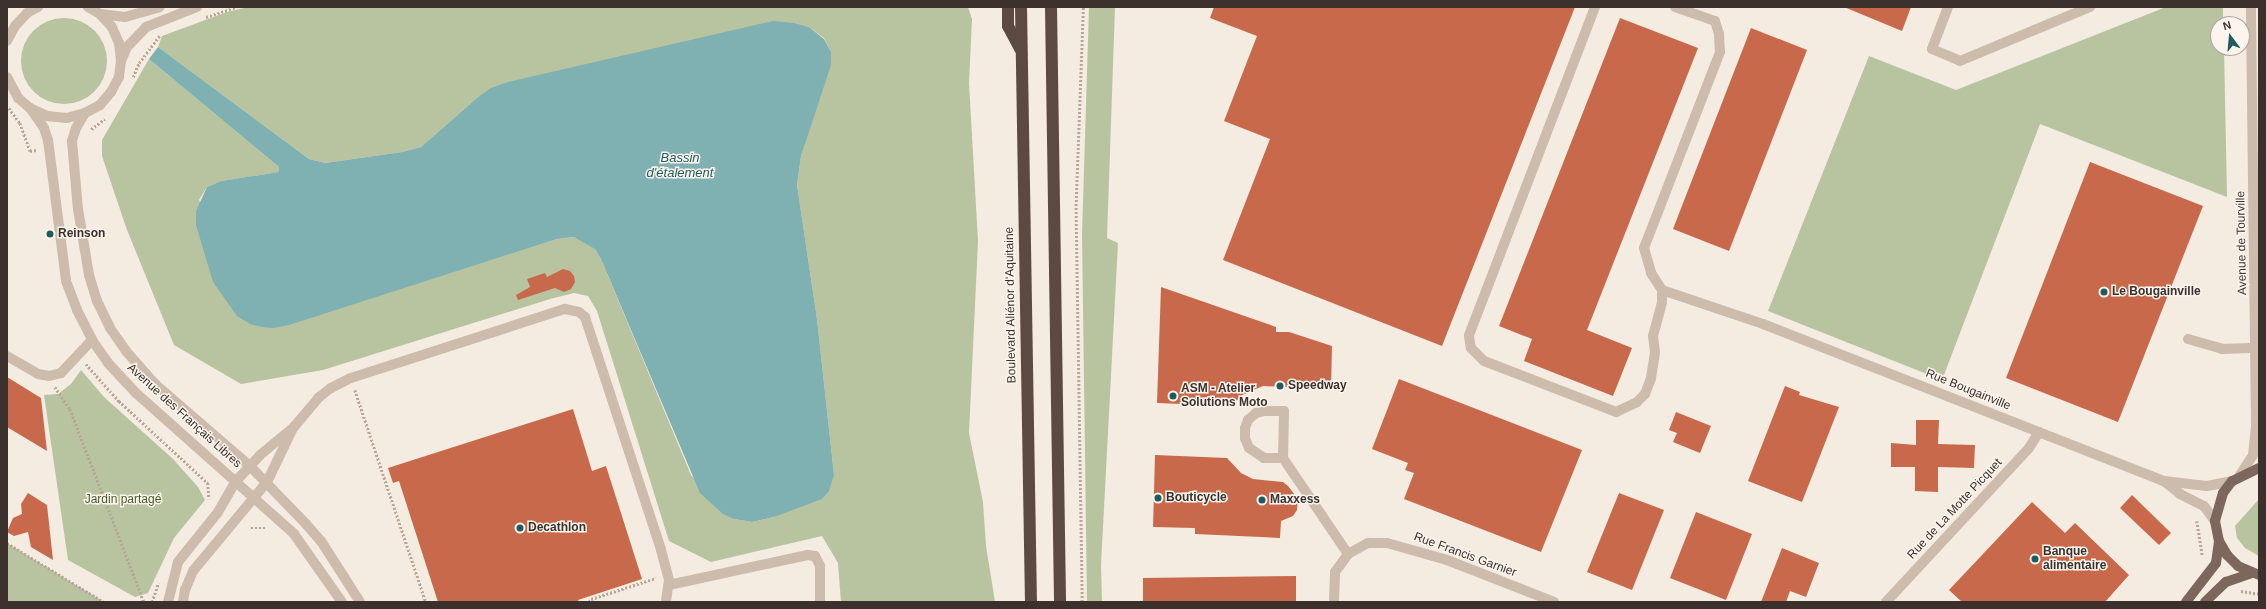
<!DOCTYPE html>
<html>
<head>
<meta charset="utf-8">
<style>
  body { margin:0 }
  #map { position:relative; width:2266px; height:609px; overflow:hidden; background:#f4ebe1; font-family:Helvetica,sans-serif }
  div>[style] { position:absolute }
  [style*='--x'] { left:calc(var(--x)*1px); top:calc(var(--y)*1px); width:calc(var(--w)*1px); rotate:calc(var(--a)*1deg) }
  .green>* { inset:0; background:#b8c4a0 }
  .round { border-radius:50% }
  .water>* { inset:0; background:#7fb0b2 }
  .building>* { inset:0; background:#c8694b }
  .path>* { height:2.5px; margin-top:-1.25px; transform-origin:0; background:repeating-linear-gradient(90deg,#b9a596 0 2px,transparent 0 4px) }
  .minor>* { height:10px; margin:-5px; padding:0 5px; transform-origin:5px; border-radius:5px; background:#cdbbac }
  .major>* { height:10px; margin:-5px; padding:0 5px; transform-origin:5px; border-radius:5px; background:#7d675c }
  .highway>* { height:12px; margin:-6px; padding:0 6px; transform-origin:6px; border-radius:6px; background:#5c4a42 }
  .dots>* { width:11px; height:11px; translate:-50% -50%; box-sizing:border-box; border:2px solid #fbf5ee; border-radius:50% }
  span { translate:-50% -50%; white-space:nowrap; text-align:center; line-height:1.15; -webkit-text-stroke:3px #fbf5ee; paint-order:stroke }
  .poi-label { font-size:12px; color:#3b302b; font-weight:700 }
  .left { translate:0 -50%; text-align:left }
  .street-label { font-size:12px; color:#3b302b }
  .park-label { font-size:12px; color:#4a5a2e }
  .water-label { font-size:13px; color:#1f5a5e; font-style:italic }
  .frame { position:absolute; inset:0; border:8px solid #3b302b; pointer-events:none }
  .north { position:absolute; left:2210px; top:16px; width:40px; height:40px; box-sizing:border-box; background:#fbf5ee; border:1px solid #aea6a0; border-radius:50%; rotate:344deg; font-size:11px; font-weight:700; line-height:16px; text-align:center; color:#3b302b }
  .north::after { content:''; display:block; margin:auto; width:14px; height:18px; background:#1f5a5e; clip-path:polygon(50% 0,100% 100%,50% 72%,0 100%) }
</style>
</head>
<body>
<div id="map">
  <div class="green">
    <i style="clip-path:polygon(249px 7px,968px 7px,972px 19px,969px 83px,978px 241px,969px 433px,983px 502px,986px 546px,995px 602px,841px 602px,838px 563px,822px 536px,711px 562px,669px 541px,597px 311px,588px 296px,574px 293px,550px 299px,323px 370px,241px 384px,174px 345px,127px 230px,102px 156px,102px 140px,149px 59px,279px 167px,280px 172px,221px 181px,207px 187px,199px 200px,274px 328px,557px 239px,574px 237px,585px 241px,595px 249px,601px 259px,691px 475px,734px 519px,752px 522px,774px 517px,834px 475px,817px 319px,797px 185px,801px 156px,831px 52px,824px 38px,809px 27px,795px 23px,478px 97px,421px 147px,402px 152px,325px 163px,309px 159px,158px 47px,162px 36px,227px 12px)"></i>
    <i style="clip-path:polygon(1089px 7px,1115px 7px,1107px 238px,1118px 243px,1101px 565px,1102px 602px,1087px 602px,1082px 234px)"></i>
    <i style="clip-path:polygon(2166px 7px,2223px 7px,2223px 24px,2218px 24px,2218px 48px,2224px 48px,2227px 197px,2040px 124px,1942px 380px,1768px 311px,1869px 56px,1956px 90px)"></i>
    <i class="round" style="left:21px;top:18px;width:86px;height:86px"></i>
    <i style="clip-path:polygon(81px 370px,104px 397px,173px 459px,198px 487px,205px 500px,174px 538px,148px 593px,135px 597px,68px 560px,44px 395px,58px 394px,71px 384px)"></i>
    <i style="clip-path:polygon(2259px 499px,2259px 556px,2245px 548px,2237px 538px,2235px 526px)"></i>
    <i style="clip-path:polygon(7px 543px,104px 602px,7px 602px)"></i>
  </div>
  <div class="water">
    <i style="clip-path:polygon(773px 21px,795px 23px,809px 27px,824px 39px,831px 52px,831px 65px,801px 156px,797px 185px,817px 319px,834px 475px,829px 491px,822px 499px,774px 517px,752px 522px,734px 519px,723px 514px,700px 493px,601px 259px,595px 249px,574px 237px,557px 239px,289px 325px,274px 328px,262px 327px,250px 324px,237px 316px,213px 282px,196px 225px,196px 211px,207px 187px,221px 181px,279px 172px,279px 167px,149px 59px,158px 47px,309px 159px,325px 163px,402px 152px,421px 147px,478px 97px,491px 88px,508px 82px)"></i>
  </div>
  <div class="building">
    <i style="clip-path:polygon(1214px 7px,1575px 7px,1442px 346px,1223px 260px,1270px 139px,1224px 121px,1257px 36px,1210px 18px)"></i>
    <i style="clip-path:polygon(1844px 7px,1911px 7px,1902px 31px)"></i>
    <i style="clip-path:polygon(1620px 18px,1698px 48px,1587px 330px,1632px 348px,1613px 396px,1524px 361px,1532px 339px,1499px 326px)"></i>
    <i style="clip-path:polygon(1751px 28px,1807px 50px,1729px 251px,1673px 229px)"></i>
    <i style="clip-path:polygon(2090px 162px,2203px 206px,2118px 422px,2006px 378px)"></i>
    <i style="clip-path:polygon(563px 269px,570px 271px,574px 276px,575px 282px,571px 289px,564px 292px,555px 288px,518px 300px,516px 295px,530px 287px,527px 279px,545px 273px,547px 277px)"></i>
    <i style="clip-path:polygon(1161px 287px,1276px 327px,1276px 332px,1289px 332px,1332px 346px,1331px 389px,1263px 386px,1242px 395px,1231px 406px,1157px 403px)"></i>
    <i style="clip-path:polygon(7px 377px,41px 398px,47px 451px,7px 427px)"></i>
    <i style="clip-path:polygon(1399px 379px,1582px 450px,1541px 552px,1404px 499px,1414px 473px,1405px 470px,1408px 463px,1372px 449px)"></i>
    <i style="clip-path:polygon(1785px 386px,1800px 392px,1799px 395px,1839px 407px,1802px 502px,1748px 481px)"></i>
    <i style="clip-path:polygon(573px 409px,592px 471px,606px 466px,642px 579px,578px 600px,579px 602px,438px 602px,399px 481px,393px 483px,388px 468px)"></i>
    <i style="clip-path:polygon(1676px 412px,1711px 426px,1700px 453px,1673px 442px,1677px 433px,1669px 430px)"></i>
    <i style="clip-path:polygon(1916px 420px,1939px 420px,1938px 444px,1975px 445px,1974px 468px,1938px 467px,1938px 492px,1915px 491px,1915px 467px,1891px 467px,1891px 443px,1916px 445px)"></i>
    <i style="clip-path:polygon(1155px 455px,1227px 458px,1241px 473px,1253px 479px,1283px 482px,1288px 486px,1298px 499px,1297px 510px,1293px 516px,1281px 521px,1280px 538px,1195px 534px,1195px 528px,1153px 527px)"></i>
    <i style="clip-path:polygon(28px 493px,47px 505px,53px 560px,31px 547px,28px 532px,14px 536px,7px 532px,13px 518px,22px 514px,21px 504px)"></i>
    <i style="clip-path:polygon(1619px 493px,1664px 510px,1632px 590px,1587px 572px)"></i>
    <i style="clip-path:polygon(2132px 495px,2171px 533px,2159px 545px,2120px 508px)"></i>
    <i style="clip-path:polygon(2032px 502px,2065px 533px,2075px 523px,2129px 575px,2105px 602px,1962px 602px,1949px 590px)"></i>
    <i style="clip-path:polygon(1696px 512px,1752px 534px,1726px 600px,1670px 578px)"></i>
    <i style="clip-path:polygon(1782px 548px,1819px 563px,1806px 597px,1790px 591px,1786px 602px,1761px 602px)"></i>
    <i style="clip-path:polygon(1296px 576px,1296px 602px,1143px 602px,1143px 578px)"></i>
  </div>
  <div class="path">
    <i style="--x:206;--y:17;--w:32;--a:-18"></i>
    <i style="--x:133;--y:77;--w:15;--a:-67"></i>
    <i style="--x:139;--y:63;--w:34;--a:-53"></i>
    <i style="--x:9;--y:108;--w:19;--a:54"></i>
    <i style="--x:20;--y:123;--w:30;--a:70"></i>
    <i style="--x:30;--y:151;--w:6;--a:-9"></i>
    <i style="--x:91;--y:129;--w:17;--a:-36"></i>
    <i style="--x:86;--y:364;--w:50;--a:48.3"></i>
    <i style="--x:119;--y:401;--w:121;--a:42.7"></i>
    <i style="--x:208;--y:483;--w:16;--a:86"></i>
    <i style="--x:55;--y:387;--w:27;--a:56"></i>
    <i style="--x:70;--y:409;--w:207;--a:69"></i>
    <i style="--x:355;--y:390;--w:224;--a:71.5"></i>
    <i style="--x:2197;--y:521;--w:36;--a:81"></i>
    <i style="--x:251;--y:528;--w:16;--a:0"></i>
    <i style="--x:7;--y:543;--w:114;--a:31.3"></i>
    <i style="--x:2241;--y:591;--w:18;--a:9"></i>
    <i style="--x:152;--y:602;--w:20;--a:-72"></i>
    <i style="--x:589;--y:602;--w:4;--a:-56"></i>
    <i style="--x:591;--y:599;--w:68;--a:-17.9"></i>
    <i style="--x:1082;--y:602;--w:400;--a:-90.9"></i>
    <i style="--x:1076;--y:202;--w:195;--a:-87.9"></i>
  </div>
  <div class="minor">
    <i style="--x:1595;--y:7;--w:352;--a:111"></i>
    <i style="--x:1469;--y:336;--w:12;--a:81"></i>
    <i style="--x:1471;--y:348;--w:18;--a:45"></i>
    <i style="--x:1484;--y:361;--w:142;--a:21.1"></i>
    <i style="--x:1616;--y:412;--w:23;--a:-25"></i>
    <i style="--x:1637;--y:402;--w:11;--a:-45"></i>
    <i style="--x:1645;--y:394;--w:17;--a:-69"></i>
    <i style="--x:1651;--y:378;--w:26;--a:-81"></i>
    <i style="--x:1655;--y:352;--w:16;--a:-97"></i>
    <i style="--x:1653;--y:336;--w:35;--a:-75"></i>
    <i style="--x:1662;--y:302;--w:12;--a:-90"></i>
    <i style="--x:1675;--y:7;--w:42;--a:19.3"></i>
    <i style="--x:1715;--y:21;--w:14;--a:73"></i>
    <i style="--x:1719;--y:34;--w:18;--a:87"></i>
    <i style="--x:1720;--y:52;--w:210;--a:111.2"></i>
    <i style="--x:1644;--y:248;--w:26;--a:74"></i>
    <i style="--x:1651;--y:273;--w:20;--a:57"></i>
    <i style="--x:1662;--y:290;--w:107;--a:18.6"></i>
    <i style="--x:1763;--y:324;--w:431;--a:21.4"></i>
    <i style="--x:2164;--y:481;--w:43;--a:6.6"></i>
    <i style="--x:2207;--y:486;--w:25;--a:-11"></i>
    <i style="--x:1948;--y:7;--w:45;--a:110.9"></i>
    <i style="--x:1932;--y:49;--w:30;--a:23"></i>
    <i style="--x:1960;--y:61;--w:141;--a:-22.6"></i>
    <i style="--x:100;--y:14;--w:25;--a:7"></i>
    <i style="--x:125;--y:17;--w:36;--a:-16"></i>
    <i style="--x:7;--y:41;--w:17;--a:-62"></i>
    <i style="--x:15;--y:26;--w:18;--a:-47"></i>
    <i style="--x:27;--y:13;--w:13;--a:-29"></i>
    <i style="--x:121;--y:61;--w:15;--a:-67"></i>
    <i style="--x:127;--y:47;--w:28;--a:-46"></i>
    <i style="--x:146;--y:27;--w:55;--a:-21.4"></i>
    <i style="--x:7;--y:77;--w:24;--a:62"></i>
    <i style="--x:18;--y:98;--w:16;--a:40"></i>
    <i style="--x:30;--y:108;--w:19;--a:25"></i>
    <i style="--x:47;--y:116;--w:20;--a:6"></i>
    <i style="--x:67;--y:118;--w:19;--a:-16"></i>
    <i style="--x:85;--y:113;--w:17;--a:-28"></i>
    <i style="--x:100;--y:105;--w:17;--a:-50"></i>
    <i style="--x:111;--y:92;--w:17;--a:-62"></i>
    <i style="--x:119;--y:77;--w:16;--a:-83"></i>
    <i style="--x:121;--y:61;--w:18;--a:-96"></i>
    <i style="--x:119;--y:43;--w:17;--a:-114"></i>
    <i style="--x:112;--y:27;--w:18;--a:-133"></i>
    <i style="--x:100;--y:14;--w:14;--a:-150"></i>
    <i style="--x:30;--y:108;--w:24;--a:55"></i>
    <i style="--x:44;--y:128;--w:13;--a:72"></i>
    <i style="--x:48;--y:140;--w:142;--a:82.7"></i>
    <i style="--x:66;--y:281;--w:31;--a:69"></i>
    <i style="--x:77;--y:310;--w:34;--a:63"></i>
    <i style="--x:92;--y:340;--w:28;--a:55"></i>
    <i style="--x:108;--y:363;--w:41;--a:47"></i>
    <i style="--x:136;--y:393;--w:212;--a:41.7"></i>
    <i style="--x:294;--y:534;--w:83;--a:54.8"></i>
    <i style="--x:85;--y:113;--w:17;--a:121"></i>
    <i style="--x:76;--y:128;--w:14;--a:107"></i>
    <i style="--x:72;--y:141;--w:68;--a:85"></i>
    <i style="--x:78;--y:209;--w:67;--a:80.5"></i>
    <i style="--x:89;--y:275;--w:27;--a:73"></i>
    <i style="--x:97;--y:301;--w:30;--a:64"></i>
    <i style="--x:110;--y:328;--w:28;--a:55"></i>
    <i style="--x:126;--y:351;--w:44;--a:48.7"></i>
    <i style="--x:155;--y:384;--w:125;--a:40.8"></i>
    <i style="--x:250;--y:466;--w:81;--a:46"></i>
    <i style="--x:306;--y:524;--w:23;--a:49"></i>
    <i style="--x:321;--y:541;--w:72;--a:57.4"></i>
    <i style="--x:2188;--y:339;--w:35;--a:16"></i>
    <i style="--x:2222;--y:349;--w:35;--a:-2"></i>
    <i style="--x:7;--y:356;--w:36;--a:30"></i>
    <i style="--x:38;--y:374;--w:11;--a:10"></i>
    <i style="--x:49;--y:376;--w:12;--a:-14"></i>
    <i style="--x:61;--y:373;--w:45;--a:-46.8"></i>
    <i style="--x:1283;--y:458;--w:19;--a:180"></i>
    <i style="--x:1264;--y:458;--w:18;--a:-146"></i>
    <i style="--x:1249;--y:448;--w:11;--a:-112"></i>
    <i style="--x:1245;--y:438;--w:10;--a:-90"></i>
    <i style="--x:1245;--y:428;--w:9;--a:-69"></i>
    <i style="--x:1248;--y:420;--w:11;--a:-41"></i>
    <i style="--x:1256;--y:413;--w:8;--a:-14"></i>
    <i style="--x:1264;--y:411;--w:20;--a:0"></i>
    <i style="--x:1284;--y:411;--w:47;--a:91.2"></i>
    <i style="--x:1283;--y:458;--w:116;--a:55.9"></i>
    <i style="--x:2240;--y:475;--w:24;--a:-57"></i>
    <i style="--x:2253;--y:455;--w:31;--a:-84"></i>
    <i style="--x:2256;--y:424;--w:417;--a:-90.7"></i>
    <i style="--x:2164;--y:481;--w:21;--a:39"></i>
    <i style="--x:2180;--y:494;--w:27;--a:27"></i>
    <i style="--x:2204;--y:506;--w:19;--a:54"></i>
    <i style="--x:669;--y:585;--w:142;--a:-12.2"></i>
    <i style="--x:808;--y:555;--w:7;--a:8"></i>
    <i style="--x:815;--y:556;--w:11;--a:63"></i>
    <i style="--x:820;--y:566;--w:36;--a:90"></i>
    <i style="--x:168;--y:602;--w:41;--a:-76"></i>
    <i style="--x:178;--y:562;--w:64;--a:-51.3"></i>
    <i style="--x:218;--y:512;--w:36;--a:-60"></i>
    <i style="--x:236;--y:481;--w:35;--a:-47"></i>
    <i style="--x:260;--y:455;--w:44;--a:-39.5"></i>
    <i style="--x:294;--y:427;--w:38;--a:-50"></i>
    <i style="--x:318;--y:398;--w:16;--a:-38"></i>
    <i style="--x:331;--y:388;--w:22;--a:-27"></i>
    <i style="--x:351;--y:378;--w:225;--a:-17.9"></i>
    <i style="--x:565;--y:309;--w:14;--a:12"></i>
    <i style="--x:579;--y:312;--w:8;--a:40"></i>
    <i style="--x:585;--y:317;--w:245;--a:71.9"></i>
    <i style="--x:661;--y:550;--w:31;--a:75"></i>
    <i style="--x:669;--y:580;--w:22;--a:98"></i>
    <i style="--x:183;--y:602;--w:12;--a:-81"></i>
    <i style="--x:185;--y:590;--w:21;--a:-67"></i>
    <i style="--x:193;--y:571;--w:116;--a:-50.3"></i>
    <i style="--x:267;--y:482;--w:58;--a:-64.3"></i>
    <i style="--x:1334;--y:602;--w:30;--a:-88"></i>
    <i style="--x:1335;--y:572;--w:22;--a:-54"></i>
    <i style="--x:1348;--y:554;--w:23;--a:-29"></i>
    <i style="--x:1368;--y:543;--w:19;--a:0"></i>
    <i style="--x:1387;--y:543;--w:62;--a:15.8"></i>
    <i style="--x:1447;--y:560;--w:115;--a:21.4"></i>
    <i style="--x:1886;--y:602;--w:210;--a:-47.1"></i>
    <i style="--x:2029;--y:448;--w:19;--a:-58"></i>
  </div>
  <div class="major">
    <i style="--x:2259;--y:468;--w:30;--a:154"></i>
    <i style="--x:2232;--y:481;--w:15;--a:127"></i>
    <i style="--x:2223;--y:493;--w:29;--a:106"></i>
    <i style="--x:2215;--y:521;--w:20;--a:79"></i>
    <i style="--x:2219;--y:541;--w:16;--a:60"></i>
    <i style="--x:2227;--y:555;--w:16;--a:45"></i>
    <i style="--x:2238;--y:566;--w:23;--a:23"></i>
    <i style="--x:2186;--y:602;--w:49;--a:-52.4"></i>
    <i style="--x:2216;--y:563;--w:22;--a:-82"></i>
    <i style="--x:2205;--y:602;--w:29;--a:-44"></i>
    <i style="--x:2226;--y:582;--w:28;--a:-19"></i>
  </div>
  <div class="highway">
    <i style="--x:1008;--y:7;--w:19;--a:90"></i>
    <i style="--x:1008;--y:26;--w:26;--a:62"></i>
    <i style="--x:1021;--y:7;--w:595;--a:89.04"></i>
    <i style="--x:1051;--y:7;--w:595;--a:89.13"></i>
  </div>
  <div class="dots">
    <i style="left:50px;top:234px;background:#1f5a5e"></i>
    <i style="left:2104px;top:292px;background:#1f5a5e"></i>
    <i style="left:1280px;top:386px;background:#1f5a5e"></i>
    <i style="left:1173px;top:396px;background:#1f5a5e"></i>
    <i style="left:1158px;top:498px;background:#1f5a5e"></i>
    <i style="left:1262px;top:500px;background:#1f5a5e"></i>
    <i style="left:520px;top:528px;background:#1f5a5e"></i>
    <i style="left:2035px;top:559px;background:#1f5a5e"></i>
  </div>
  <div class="poi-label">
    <span class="left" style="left:58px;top:234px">Reinson</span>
    <span class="left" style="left:2112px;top:292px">Le Bougainville</span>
    <span class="left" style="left:1288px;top:386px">Speedway</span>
    <span class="left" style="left:1181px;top:396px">ASM - Atelier<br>Solutions Moto</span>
    <span class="left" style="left:1166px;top:498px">Bouticycle</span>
    <span class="left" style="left:1270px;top:500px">Maxxess</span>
    <span class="left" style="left:528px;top:528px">Decathlon</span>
    <span class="left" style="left:2043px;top:559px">Banque<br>alimentaire</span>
  </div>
  <div class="street-label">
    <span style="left:2242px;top:243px;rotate:-91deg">Avenue de Tourville</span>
    <span style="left:1011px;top:305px;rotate:-91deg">Boulevard Aliénor d'Aquitaine</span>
    <span style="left:1968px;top:390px;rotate:22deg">Rue Bougainville</span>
    <span style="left:184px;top:416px;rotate:42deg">Avenue des Français Libres</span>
    <span style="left:1955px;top:509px;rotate:-47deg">Rue de La Motte Picquet</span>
    <span style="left:1465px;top:555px;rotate:20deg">Rue Francis Garnier</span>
  </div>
  <div class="park-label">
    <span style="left:123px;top:500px">Jardin partagé</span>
  </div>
  <div class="water-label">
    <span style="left:680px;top:166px">Bassin<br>d'étalement</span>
  </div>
  <div class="frame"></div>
  <div class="north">N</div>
</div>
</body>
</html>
